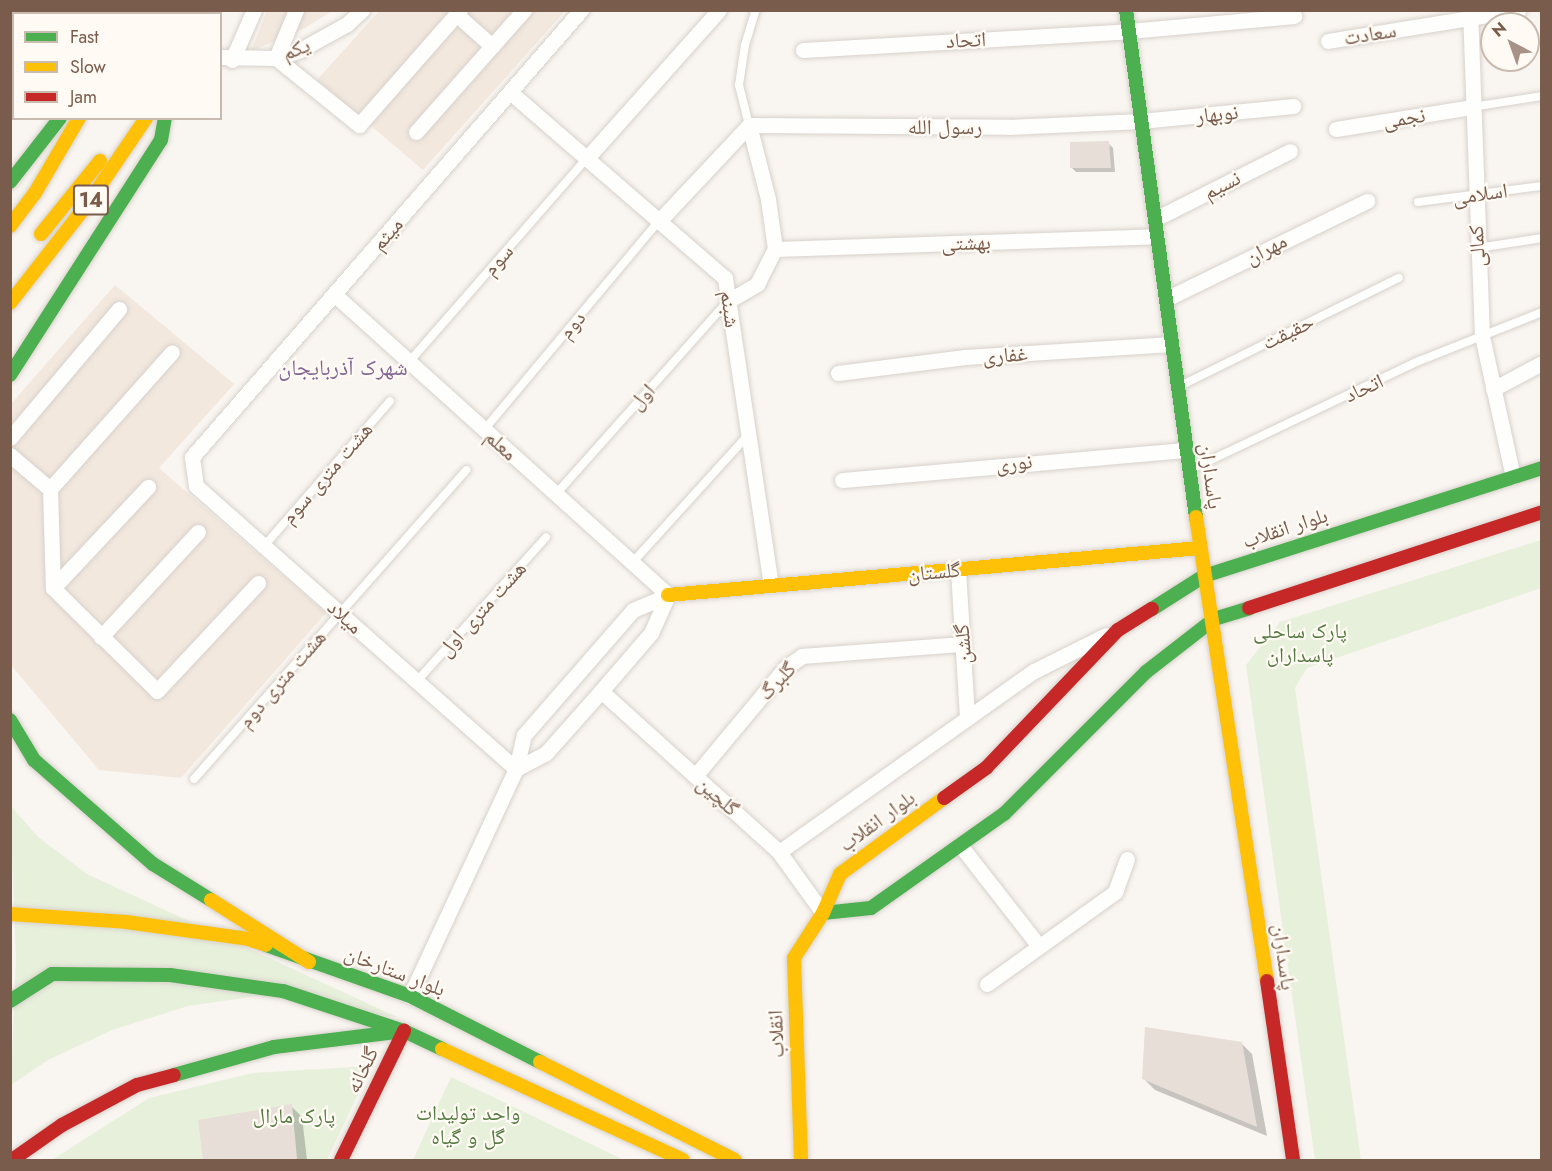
<!DOCTYPE html>
<html>
<head>
<meta charset="utf-8">
<style>
  body { margin:0 }
  #map { position:relative; width:1552px; height:1171px; overflow:hidden; background:#f9f5f0; font-family:Jost,"Noto Naskh Arabic",sans-serif }
  div>[style] { position:absolute }
  [style*='--x'] { left:calc(var(--x)*1px); top:calc(var(--y)*1px); width:calc(var(--w)*1px); rotate:calc(var(--a)*1deg) }
  .residential>* { inset:0; background:#f2e8de }
  .green>* { inset:0; background:#e7f0db }
  .shadow>* { inset:0; background:#0003 }
  .building>* { inset:0; background:#e6ded7 }
  .roads { filter:drop-shadow(0 0 2px #d7d1cb) drop-shadow(0 0 2px #d7d1cb) }
  .lane>* { height:8px; margin:-4px; padding:0 4px; transform-origin:4px; border-radius:4px; background:#fefefd }
  .street>* { height:15px; margin:-7.5px; padding:0 7.5px; transform-origin:7.5px; border-radius:7.5px; background:#fefefd }
  .fast>* { height:14px; margin:-7px; padding:0 7px; transform-origin:7px; border-radius:7px; background:#4caf50 }
  .slow>* { height:14px; margin:-7px; padding:0 7px; transform-origin:7px; border-radius:7px; background:#ffc107 }
  .jam>* { height:14px; margin:-7px; padding:0 7px; transform-origin:7px; border-radius:7px; background:#c62828 }
  span { translate:-50% -50%; white-space:nowrap; text-align:center; line-height:1.15; -webkit-text-stroke:4.5px #fffaf3; paint-order:stroke }
  .shield-label span { padding:2px 4px; background:#fffaf3; border:2px solid; border-radius:4px; -webkit-text-stroke-width:0 }
  .shield-label { font-size:20px; color:#7a5c4d; font-weight:700 }
  .street-label { font-size:21px; color:#7a5c4d }
  .park-label { font-size:21px; color:#537a41 }
  .neighbourhood-label { font-size:22px; color:#846695 }
  .frame { position:absolute; inset:0; border:12px solid #7a5c4d; pointer-events:none }
  .legend { position:absolute; left:12px; top:12px; width:210px; height:108px; box-sizing:border-box; background:#fffaf3; border:2px solid #cabbb1; margin:0; padding:8px 10px; list-style:none; font-size:18px; color:#7a5c4d }
  .legend li { display:flex; align-items:center; gap:12px; height:30px }
  .legend b { width:30px; border:2px solid #cabbb1 }
  .north { position:absolute; left:1480px; top:12px; width:60px; height:60px; box-sizing:border-box; background:#fffaf3; border:2px solid #cabbb1; border-radius:50%; rotate:319deg; font-size:16px; font-weight:700; line-height:24px; text-align:center; color:#7a5c4d }
  .north::after { content:''; display:block; margin:auto; width:21px; height:27px; background:#a69286; clip-path:polygon(50% 0,100% 100%,50% 72%,0 100%) }
</style>
</head>
<body>
<div id="map">
  <div class="residential">
    <i style="clip-path:polygon(267px 11px,332px 11px,305px 28px,251px 51px)"></i>
    <i style="clip-path:polygon(379px 11px,565px 11px,423px 170px,317px 80px)"></i>
    <i style="clip-path:polygon(115px 285px,234px 384px,159px 468px,326px 613px,181px 778px,99px 770px,11px 665px,11px 404px)"></i>
  </div>
  <div class="green">
    <i style="clip-path:polygon(1541px 540px,1541px 588px,1307px 668px,1295px 688px,1361px 1160px,1315px 1160px,1246px 665px,1280px 622px)"></i>
    <i style="clip-path:polygon(10px 805px,38px 837px,87px 874px,397px 1017px,257px 996px,188px 1006px,112px 1030px,48px 1060px,11px 1085px,16px 958px)"></i>
    <i style="clip-path:polygon(371px 1066px,327px 1160px,52px 1160px,149px 1098px,253px 1073px)"></i>
    <i style="clip-path:polygon(451px 1077px,624px 1160px,413px 1160px)"></i>
  </div>
  <div class="shadow">
    <i style="clip-path:polygon(1108px 143px,1113px 148px,1115px 172px,1076px 172px,1071px 167px)"></i>
    <i style="clip-path:polygon(1241px 1043px,1252px 1054px,1267px 1136px,1155px 1090px,1144px 1079px)"></i>
    <i style="clip-path:polygon(291px 1106px,302px 1117px,307px 1160px,204px 1160px,199px 1121px)"></i>
  </div>
  <div class="building">
    <i style="clip-path:polygon(1109px 141px,1111px 168px,1070px 168px,1070px 142px)"></i>
    <i style="clip-path:polygon(1145px 1027px,1242px 1042px,1257px 1127px,1142px 1079px)"></i>
    <i style="clip-path:polygon(292px 1104px,297px 1159px,203px 1160px,198px 1120px)"></i>
  </div>
  <div class="roads">
    <div class="lane">
      <i style="--x:1472;--y:107;--w:71;--a:-8.9"></i>
      <i style="--x:749;--y:125;--w:41;--a:-104"></i>
      <i style="--x:739;--y:85;--w:40;--a:-81.5"></i>
      <i style="--x:745;--y:45;--w:37;--a:-73"></i>
      <i style="--x:1418;--y:202;--w:125;--a:-7.4"></i>
      <i style="--x:1478;--y:248;--w:65;--a:-8.9"></i>
      <i style="--x:409;--y:362;--w:271;--a:-48.9"></i>
      <i style="--x:1180;--y:386;--w:244;--a:-26.3"></i>
      <i style="--x:484;--y:430;--w:273;--a:-50.1"></i>
      <i style="--x:1190;--y:470;--w:254;--a:-25.5"></i>
      <i style="--x:1419;--y:361;--w:132;--a:-21.7"></i>
      <i style="--x:556;--y:494;--w:259;--a:-48.3"></i>
      <i style="--x:264;--y:546;--w:192;--a:-49"></i>
      <i style="--x:632;--y:563;--w:173;--a:-47.8"></i>
      <i style="--x:417;--y:681;--w:193;--a:-48.1"></i>
      <i style="--x:194;--y:779;--w:412;--a:-48.6"></i>
    </div>
    <div class="street">
      <i style="--x:296;--y:10;--w:52;--a:112.6"></i>
      <i style="--x:276;--y:58;--w:107;--a:38.9"></i>
      <i style="--x:359;--y:125;--w:153;--a:-48.7"></i>
      <i style="--x:1470;--y:10;--w:326;--a:87.9"></i>
      <i style="--x:1482;--y:336;--w:144;--a:77.6"></i>
      <i style="--x:457;--y:15;--w:47;--a:41.5"></i>
      <i style="--x:1328;--y:41;--w:193;--a:-9.2"></i>
      <i style="--x:803;--y:50;--w:327;--a:-3.3"></i>
      <i style="--x:1129;--y:31;--w:166;--a:-5.2"></i>
      <i style="--x:220;--y:57;--w:56;--a:1"></i>
      <i style="--x:276;--y:58;--w:25;--a:-18"></i>
      <i style="--x:300;--y:50;--w:54;--a:-29"></i>
      <i style="--x:347;--y:24;--w:21;--a:-43"></i>
      <i style="--x:232;--y:60;--w:55;--a:-66.3"></i>
      <i style="--x:510;--y:92;--w:284;--a:40.9"></i>
      <i style="--x:725;--y:278;--w:311;--a:81.5"></i>
      <i style="--x:749;--y:125;--w:259;--a:0.4"></i>
      <i style="--x:1008;--y:127;--w:133;--a:-2.6"></i>
      <i style="--x:1141;--y:121;--w:153;--a:-5.6"></i>
      <i style="--x:1336;--y:129;--w:138;--a:-9.2"></i>
      <i style="--x:416;--y:132;--w:163;--a:-48.5"></i>
      <i style="--x:587;--y:158;--w:198;--a:-48.3"></i>
      <i style="--x:1155;--y:219;--w:151;--a:-26.7"></i>
      <i style="--x:659;--y:221;--w:132;--a:-46.8"></i>
      <i style="--x:775;--y:249;--w:382;--a:-1.9"></i>
      <i style="--x:334;--y:294;--w:450;--a:42"></i>
      <i style="--x:1166;--y:299;--w:224;--a:-26"></i>
      <i style="--x:728;--y:301;--w:34;--a:-30"></i>
      <i style="--x:757;--y:284;--w:39;--a:-63"></i>
      <i style="--x:775;--y:249;--w:50;--a:-98"></i>
      <i style="--x:768;--y:199;--w:76;--a:-104.4"></i>
      <i style="--x:838;--y:373;--w:128;--a:-7.2"></i>
      <i style="--x:965;--y:357;--w:207;--a:-3.6"></i>
      <i style="--x:1493;--y:389;--w:55;--a:-28"></i>
      <i style="--x:10;--y:438;--w:169;--a:-49.8"></i>
      <i style="--x:10;--y:455;--w:52;--a:40.4"></i>
      <i style="--x:50;--y:489;--w:99;--a:88.3"></i>
      <i style="--x:53;--y:588;--w:146;--a:44.7"></i>
      <i style="--x:157;--y:691;--w:148;--a:-46.9"></i>
      <i style="--x:842;--y:480;--w:345;--a:-5"></i>
      <i style="--x:50;--y:489;--w:183;--a:-48.3"></i>
      <i style="--x:958;--y:570;--w:148;--a:86.5"></i>
      <i style="--x:53;--y:588;--w:139;--a:-46.8"></i>
      <i style="--x:101;--y:637;--w:143;--a:-47.3"></i>
      <i style="--x:601;--y:691;--w:240;--a:42.1"></i>
      <i style="--x:779;--y:852;--w:75;--a:54.2"></i>
      <i style="--x:516;--y:769;--w:427;--a:-138.5"></i>
      <i style="--x:196;--y:486;--w:29;--a:-98"></i>
      <i style="--x:192;--y:457;--w:593;--a:-48.97"></i>
      <i style="--x:516;--y:769;--w:34;--a:-28"></i>
      <i style="--x:546;--y:753;--w:83;--a:-48.4"></i>
      <i style="--x:601;--y:691;--w:77;--a:-49.2"></i>
      <i style="--x:651;--y:633;--w:42;--a:-65.9"></i>
      <i style="--x:695;--y:776;--w:141;--a:-50.2"></i>
      <i style="--x:785;--y:668;--w:21;--a:-35"></i>
      <i style="--x:802;--y:656;--w:161;--a:-4.3"></i>
      <i style="--x:960;--y:845;--w:128;--a:52"></i>
      <i style="--x:779;--y:852;--w:313;--a:-35.4"></i>
      <i style="--x:1034;--y:671;--w:80;--a:-26.6"></i>
      <i style="--x:987;--y:984;--w:158;--a:-35.7"></i>
      <i style="--x:1115;--y:892;--w:35;--a:-70"></i>
      <i style="--x:410;--y:996;--w:251;--a:-65"></i>
      <i style="--x:516;--y:769;--w:35;--a:-77"></i>
      <i style="--x:524;--y:735;--w:166;--a:-48.9"></i>
      <i style="--x:633;--y:610;--w:38;--a:-23"></i>
    </div>
    <div class="fast">
      <i style="--x:1126;--y:10;--w:512;--a:82.14"></i>
      <i style="--x:10;--y:182;--w:81;--a:-52"></i>
      <i style="--x:10;--y:375;--w:279;--a:-57.3"></i>
      <i style="--x:161;--y:140;--w:22;--a:-80"></i>
      <i style="--x:1152;--y:609;--w:62;--a:-32.4"></i>
      <i style="--x:1204;--y:576;--w:355;--a:-17.7"></i>
      <i style="--x:10;--y:720;--w:47;--a:59"></i>
      <i style="--x:34;--y:760;--w:158;--a:41.2"></i>
      <i style="--x:153;--y:864;--w:68;--a:31.8"></i>
      <i style="--x:823;--y:913;--w:48;--a:-5.9"></i>
      <i style="--x:871;--y:908;--w:163;--a:-35.3"></i>
      <i style="--x:1004;--y:814;--w:201;--a:-45"></i>
      <i style="--x:1146;--y:672;--w:86;--a:-37.9"></i>
      <i style="--x:1214;--y:619;--w:37;--a:-17"></i>
      <i style="--x:266;--y:945;--w:153;--a:19.5"></i>
      <i style="--x:410;--y:996;--w:146;--a:26.9"></i>
      <i style="--x:10;--y:1001;--w:50;--a:-32.7"></i>
      <i style="--x:52;--y:974;--w:118;--a:0.5"></i>
      <i style="--x:170;--y:975;--w:114;--a:8.1"></i>
      <i style="--x:283;--y:991;--w:127;--a:18.3"></i>
      <i style="--x:404;--y:1031;--w:42;--a:25.3"></i>
      <i style="--x:174;--y:1075;--w:104;--a:-15.6"></i>
      <i style="--x:274;--y:1047;--w:131;--a:-7"></i>
    </div>
    <div class="slow">
      <i style="--x:10;--y:226;--w:41;--a:-52.9"></i>
      <i style="--x:35;--y:193;--w:87;--a:-59.6"></i>
      <i style="--x:41;--y:234;--w:94;--a:-51.1"></i>
      <i style="--x:10;--y:303;--w:128;--a:-52"></i>
      <i style="--x:89;--y:202;--w:102;--a:-55.8"></i>
      <i style="--x:1196;--y:517;--w:469;--a:81.3"></i>
      <i style="--x:668;--y:595;--w:534;--a:-5.05"></i>
      <i style="--x:211;--y:900;--w:116;--a:32.3"></i>
      <i style="--x:10;--y:914;--w:116;--a:3.9"></i>
      <i style="--x:126;--y:922;--w:123;--a:7.9"></i>
      <i style="--x:248;--y:939;--w:19;--a:18"></i>
      <i style="--x:442;--y:1049;--w:265;--a:24.7"></i>
      <i style="--x:540;--y:1062;--w:218;--a:26.7"></i>
      <i style="--x:801;--y:1160;--w:202;--a:-92"></i>
      <i style="--x:794;--y:958;--w:54;--a:-57.2"></i>
      <i style="--x:823;--y:913;--w:43;--a:-66.4"></i>
      <i style="--x:840;--y:874;--w:129;--a:-36.2"></i>
    </div>
    <div class="jam">
      <i style="--x:127;--y:14;--w:4;--a:-76"></i>
      <i style="--x:208;--y:14;--w:4;--a:-63"></i>
      <i style="--x:1249;--y:608;--w:308;--a:-18.1"></i>
      <i style="--x:944;--y:798;--w:52;--a:-35.5"></i>
      <i style="--x:986;--y:768;--w:191;--a:-46.3"></i>
      <i style="--x:1118;--y:630;--w:40;--a:-32"></i>
      <i style="--x:1267;--y:981;--w:181;--a:81.7"></i>
      <i style="--x:12;--y:1160;--w:61;--a:-35"></i>
      <i style="--x:62;--y:1125;--w:85;--a:-28.1"></i>
      <i style="--x:137;--y:1085;--w:38;--a:-15"></i>
      <i style="--x:341;--y:1160;--w:144;--a:-64"></i>
    </div>
  </div>
  <div class="shield-label">
    <span style="left:91px;top:200px">14</span>
  </div>
  <div class="street-label">
    <span style="left:1370px;top:34px;rotate:-9deg">سعادت</span>
    <span style="left:966px;top:40px;rotate:-3deg">اتحاد</span>
    <span style="left:296px;top:49px;rotate:-22deg">یکم</span>
    <span style="left:1217px;top:114px;rotate:-6deg">نوبهار</span>
    <span style="left:1404px;top:118px;rotate:-9deg">نجمی</span>
    <span style="left:945px;top:127px">رسول الله</span>
    <span style="left:1222px;top:185px;rotate:-27deg">نسیم</span>
    <span style="left:1480px;top:194px;rotate:-8deg">اسلامی</span>
    <span style="left:387px;top:234px;rotate:-49deg">میثم</span>
    <span style="left:966px;top:243px;rotate:-2deg">بهشتی</span>
    <span style="left:1477px;top:246px;rotate:-93deg">کمالی</span>
    <span style="left:1266px;top:249px;rotate:-27deg">مهران</span>
    <span style="left:498px;top:260px;rotate:-49deg">سوم</span>
    <span style="left:730px;top:309px;rotate:82deg">شبنم</span>
    <span style="left:572px;top:325px;rotate:-50deg">دوم</span>
    <span style="left:1288px;top:332px;rotate:-26deg">حقیقت</span>
    <span style="left:1005px;top:355px;rotate:-4deg">غفاری</span>
    <span style="left:1364px;top:388px;rotate:-25deg">اتحاد</span>
    <span style="left:642px;top:397px;rotate:-48deg">اول</span>
    <span style="left:501px;top:445px;rotate:42deg">معلم</span>
    <span style="left:1014px;top:463px;rotate:-6deg">نوری</span>
    <span style="left:327px;top:473px;rotate:-49deg">هشت متری سوم</span>
    <span style="left:1211px;top:476px;rotate:82deg">پاسداران</span>
    <span style="left:1285px;top:528px;rotate:-18deg">بلوار انقلاب</span>
    <span style="left:934px;top:572px;rotate:-5deg">گلستان</span>
    <span style="left:482px;top:609px;rotate:-48deg">هشت متری اول</span>
    <span style="left:345px;top:617px;rotate:42deg">میلاد</span>
    <span style="left:963px;top:644px;rotate:-94deg">گلشن</span>
    <span style="left:282px;top:679px;rotate:-49deg">هشت متری دوم</span>
    <span style="left:777px;top:681px;rotate:-46deg">گلبرگ</span>
    <span style="left:718px;top:796px;rotate:42deg">گلچین</span>
    <span style="left:877px;top:821px;rotate:-36deg">بلوار انقلاب</span>
    <span style="left:1284px;top:957px;rotate:82deg">پاسداران</span>
    <span style="left:395px;top:971px;rotate:21deg">بلوار ستارخان</span>
    <span style="left:776px;top:1034px;rotate:-92deg">انقلاب</span>
    <span style="left:362px;top:1070px;rotate:-64deg">گلخانه</span>
  </div>
  <div class="park-label">
    <span style="left:1300px;top:643px">پارک ساحلی<br>پاسداران</span>
    <span style="left:468px;top:1125px">واحد تولیدات<br>گل و گیاه</span>
    <span style="left:294px;top:1116px">پارک مارال</span>
  </div>
  <div class="neighbourhood-label">
    <span style="left:343px;top:368px">شهرک آذربایجان</span>
  </div>
  <div class="frame"></div>
  <ul class="legend">
  <li><b style="height:8px;background:#4caf50"></b>Fast</li>
  <li><b style="height:8px;background:#ffc107"></b>Slow</li>
  <li><b style="height:8px;background:#c62828"></b>Jam</li>
  </ul>
  <div class="north">N</div>
</div>
</body>
</html>
